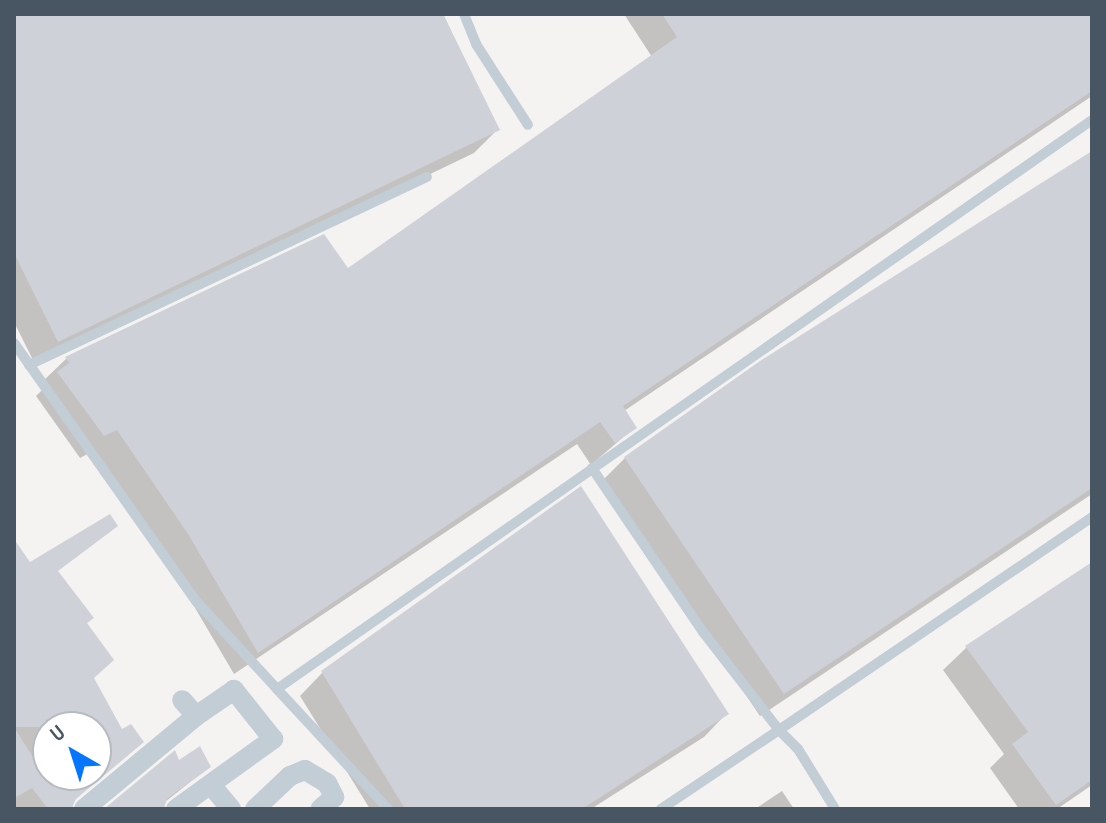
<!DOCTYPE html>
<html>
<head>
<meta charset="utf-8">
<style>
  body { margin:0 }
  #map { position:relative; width:1106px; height:823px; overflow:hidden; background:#f5f2f2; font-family:"Sofia Sans Condensed",sans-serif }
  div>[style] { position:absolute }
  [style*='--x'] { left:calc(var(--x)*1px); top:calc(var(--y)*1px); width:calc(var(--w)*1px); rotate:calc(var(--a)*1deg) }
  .shadow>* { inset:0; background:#0003 }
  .building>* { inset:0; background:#ced1d8 }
  .lane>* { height:10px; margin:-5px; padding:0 5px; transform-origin:5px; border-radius:5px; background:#c2cdd5 }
  .street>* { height:20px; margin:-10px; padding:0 10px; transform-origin:10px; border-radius:10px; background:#c2cdd5 }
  span { translate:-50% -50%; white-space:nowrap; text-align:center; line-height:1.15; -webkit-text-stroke:7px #fff; paint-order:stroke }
  .frame { position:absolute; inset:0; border:16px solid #475662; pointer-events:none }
  .north { position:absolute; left:32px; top:711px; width:80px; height:80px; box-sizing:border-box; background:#fff; border:2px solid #b5bbc0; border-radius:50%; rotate:321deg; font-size:22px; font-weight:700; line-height:32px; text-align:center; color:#475662 }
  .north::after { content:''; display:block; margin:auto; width:28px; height:36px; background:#0475fc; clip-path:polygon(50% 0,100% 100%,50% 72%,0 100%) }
</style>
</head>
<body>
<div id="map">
  <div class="shadow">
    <i style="clip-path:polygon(14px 14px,443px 14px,498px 129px,474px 153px,35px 364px,14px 322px)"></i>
    <i style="clip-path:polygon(624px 14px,1092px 14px,1092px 96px,624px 411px,635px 427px,591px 465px,577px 444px,234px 674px,165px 557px,93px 451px,80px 458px,36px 396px,46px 386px,43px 381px,67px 358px,348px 271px,652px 57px)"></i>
    <i style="clip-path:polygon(1092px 154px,1092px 494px,760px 716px,602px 481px,625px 458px)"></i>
    <i style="clip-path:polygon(1092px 565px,1092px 785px,1057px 809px,1019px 809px,990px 768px,1004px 754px,943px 670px,967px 647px)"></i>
    <i style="clip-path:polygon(evenodd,14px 606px,85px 624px,92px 678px,122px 732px,141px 742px,74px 800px,72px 809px,14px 809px,14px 606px,48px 727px,96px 727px,96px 775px,48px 775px,48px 727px)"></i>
    <i style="clip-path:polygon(323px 672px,727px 713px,704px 737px,591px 809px,370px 809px,300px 696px)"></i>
    <i style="clip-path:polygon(178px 763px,209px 767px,165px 802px,164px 809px,107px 809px)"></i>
    <i style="clip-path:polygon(782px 791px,794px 809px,755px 809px)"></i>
  </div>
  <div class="building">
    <i style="clip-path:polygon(14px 14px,443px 14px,500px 130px,58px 342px,14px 253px)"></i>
    <i style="clip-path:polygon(662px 14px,1092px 14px,1092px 91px,623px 406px,637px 428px,615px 443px,600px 422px,258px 653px,188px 534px,117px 430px,104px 436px,57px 372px,69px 363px,65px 357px,324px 234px,348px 268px,677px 37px)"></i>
    <i style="clip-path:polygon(1092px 151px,1092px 488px,784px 694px,624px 457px,760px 361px)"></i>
    <i style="clip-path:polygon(581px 486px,729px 714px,582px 809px,405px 809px,321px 671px)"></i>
    <i style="clip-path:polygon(110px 514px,118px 526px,58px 571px,94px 618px,87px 623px,114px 660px,94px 678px,122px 729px,131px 724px,144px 742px,76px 799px,71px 809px,48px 809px,32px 788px,14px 798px,14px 727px,44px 775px,96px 775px,96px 727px,14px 727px,14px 539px,30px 562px)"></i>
    <i style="clip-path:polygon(1092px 562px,1092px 780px,1056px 805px,1012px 744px,1028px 732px,965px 646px)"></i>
    <i style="clip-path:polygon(200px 746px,211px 767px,168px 798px,163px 809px,104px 809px,175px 750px,179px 760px)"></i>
  </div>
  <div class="lane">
    <i style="--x:464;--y:14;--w:32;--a:68"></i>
    <i style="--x:476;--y:44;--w:96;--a:57.3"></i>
    <i style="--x:14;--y:343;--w:317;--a:54.8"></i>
    <i style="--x:197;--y:602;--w:118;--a:47.4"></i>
    <i style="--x:277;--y:689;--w:994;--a:-34.92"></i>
    <i style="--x:29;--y:365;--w:440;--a:-25.3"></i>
    <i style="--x:592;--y:468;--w:198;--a:55.9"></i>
    <i style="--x:703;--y:632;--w:124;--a:52.2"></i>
    <i style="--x:779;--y:730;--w:379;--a:-34.2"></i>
    <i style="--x:277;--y:689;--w:163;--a:47.2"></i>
    <i style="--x:661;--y:809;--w:142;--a:-33.8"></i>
    <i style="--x:779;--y:730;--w:27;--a:45"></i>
    <i style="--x:798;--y:749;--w:70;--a:58.3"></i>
  </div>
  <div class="street">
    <i style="--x:211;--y:785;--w:31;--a:50"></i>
    <i style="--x:84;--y:809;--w:146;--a:-39.7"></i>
    <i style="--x:196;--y:716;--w:21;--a:-131"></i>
    <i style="--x:176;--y:809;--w:120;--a:-35.8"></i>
    <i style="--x:273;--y:739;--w:63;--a:-128.5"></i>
    <i style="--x:234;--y:690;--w:46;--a:145.6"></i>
    <i style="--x:255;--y:809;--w:48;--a:-43.3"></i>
    <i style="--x:290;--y:776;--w:16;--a:-22"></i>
    <i style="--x:305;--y:770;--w:26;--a:31"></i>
    <i style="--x:327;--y:783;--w:16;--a:63"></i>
    <i style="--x:334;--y:797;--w:18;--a:139"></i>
  </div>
  <div class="frame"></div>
  <div class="north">U</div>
</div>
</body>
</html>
